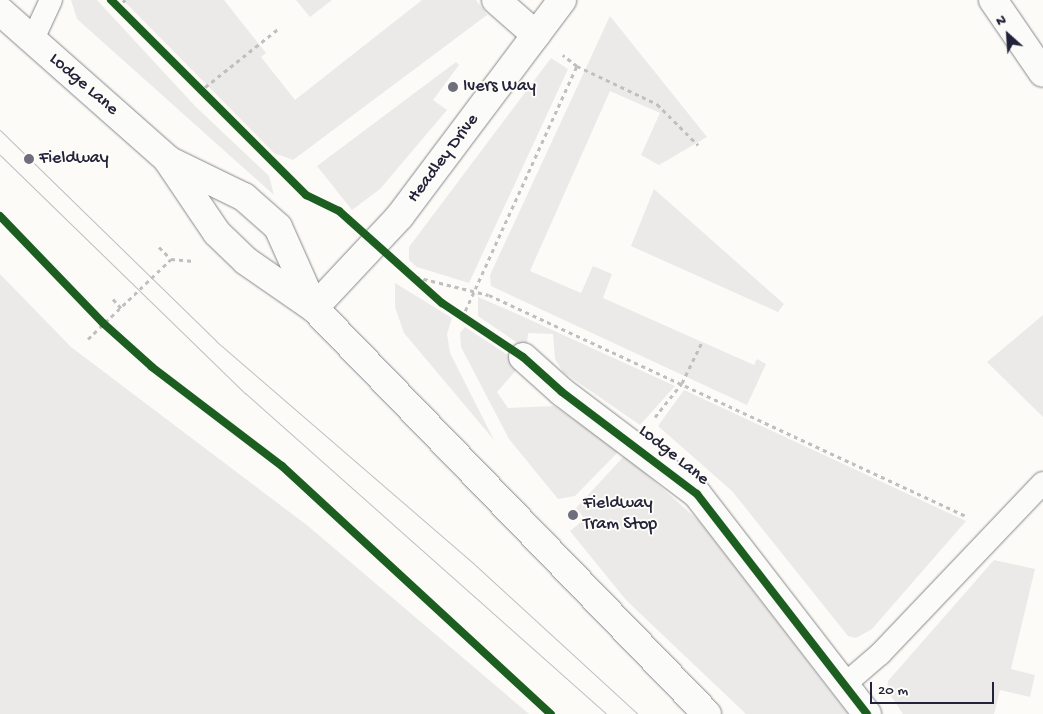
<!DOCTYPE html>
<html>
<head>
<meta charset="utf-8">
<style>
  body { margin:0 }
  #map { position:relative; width:1043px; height:714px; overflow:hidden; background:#fcfbf8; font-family:"Gochi Hand",sans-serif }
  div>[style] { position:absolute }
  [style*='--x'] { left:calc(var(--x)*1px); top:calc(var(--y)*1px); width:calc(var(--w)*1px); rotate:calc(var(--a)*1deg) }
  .green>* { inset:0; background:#ebeae8 }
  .path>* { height:3px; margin-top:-1.5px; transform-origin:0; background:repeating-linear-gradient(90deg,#bfbfc0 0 4px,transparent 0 8px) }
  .roads { filter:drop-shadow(0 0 1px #88888c) drop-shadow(0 0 1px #88888c) }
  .lane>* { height:22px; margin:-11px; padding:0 11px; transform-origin:11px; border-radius:11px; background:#fbfbf9 }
  .street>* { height:28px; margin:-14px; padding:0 14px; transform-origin:14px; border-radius:14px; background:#fbfbf9 }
  .secondary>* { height:28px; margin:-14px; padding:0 14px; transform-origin:14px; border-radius:14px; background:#fbfbf9 }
  .tram>* { height:1px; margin:-0.5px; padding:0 0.5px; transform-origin:0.5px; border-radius:0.5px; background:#bfbfc0 }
  .cycleway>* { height:8px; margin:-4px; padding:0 4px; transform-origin:4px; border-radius:4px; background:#1b5e20 }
  .dots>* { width:14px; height:14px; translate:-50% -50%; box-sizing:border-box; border:2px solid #fdfcf7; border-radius:50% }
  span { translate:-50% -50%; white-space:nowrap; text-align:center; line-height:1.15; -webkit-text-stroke:4px #fdfcf7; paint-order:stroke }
  .street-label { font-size:18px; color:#22223b }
  .poi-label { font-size:18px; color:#22223b }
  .left { translate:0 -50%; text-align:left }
  .north { position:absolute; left:983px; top:10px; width:50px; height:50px; -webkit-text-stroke:4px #fdfcf7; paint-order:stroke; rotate:334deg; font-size:14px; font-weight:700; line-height:20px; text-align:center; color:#22223b }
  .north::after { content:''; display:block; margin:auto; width:18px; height:22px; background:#22223b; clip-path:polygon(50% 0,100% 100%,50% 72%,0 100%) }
  .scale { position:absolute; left:870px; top:682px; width:124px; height:22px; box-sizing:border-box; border:2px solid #22223b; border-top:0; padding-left:6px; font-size:15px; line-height:18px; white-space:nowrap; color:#22223b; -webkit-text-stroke:4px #fdfcf7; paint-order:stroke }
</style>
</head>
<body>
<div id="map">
  <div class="green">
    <i style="clip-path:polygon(71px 0,97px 0,195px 106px,269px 176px,274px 195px,77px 19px)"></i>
    <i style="clip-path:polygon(123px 0,224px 0,266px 53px,261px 57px,295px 100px,422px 0,476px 0,487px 15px,293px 160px,274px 153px)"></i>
    <i style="clip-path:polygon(296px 0,332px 0,310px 17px)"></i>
    <i style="clip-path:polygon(610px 16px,707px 137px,659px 165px,641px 155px,660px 113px,610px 91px,530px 271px,581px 293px,593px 266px,612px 274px,603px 298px,754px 365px,757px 359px,766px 364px,747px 405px,491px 286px,490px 275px)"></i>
    <i style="clip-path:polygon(551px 58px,568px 69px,469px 283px,417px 267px,409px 260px,409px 247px)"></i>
    <i style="clip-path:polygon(456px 62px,459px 65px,433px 100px,447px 110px,380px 189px,352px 210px,317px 166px)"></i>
    <i style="clip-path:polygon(654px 189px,784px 304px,778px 312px,631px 246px)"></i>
    <i style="clip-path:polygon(0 274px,71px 347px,308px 526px,529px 714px,0 714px)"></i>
    <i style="clip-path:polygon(395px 283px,452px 318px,447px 334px,450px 353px,494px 440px,404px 333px,395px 307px)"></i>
    <i style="clip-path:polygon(478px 297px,515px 313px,675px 386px,640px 425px,563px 372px,555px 359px,553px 334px,528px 333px,527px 344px,522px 346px,478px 316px)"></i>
    <i style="clip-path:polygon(1043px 315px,1043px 417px,987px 362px)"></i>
    <i style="clip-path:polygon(465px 327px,517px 361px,520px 366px,497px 392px,508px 408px,554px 406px,620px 450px,575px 496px,558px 499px,509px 439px,461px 347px,460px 333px)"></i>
    <i style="clip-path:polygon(684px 390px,966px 521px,872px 629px,856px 638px,848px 636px,732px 491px,658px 426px)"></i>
    <i style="clip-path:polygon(625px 455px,699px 521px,848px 714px,746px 714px,626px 600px,570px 531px,585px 519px,576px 508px)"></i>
    <i style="clip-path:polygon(994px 560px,1035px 569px,1011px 669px,1035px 675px,1030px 697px,1000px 690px,994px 714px,903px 714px,887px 690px,888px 681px)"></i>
  </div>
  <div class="path">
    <i style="--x:117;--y:7;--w:11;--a:-41"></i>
    <i style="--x:577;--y:66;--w:89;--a:25.4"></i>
    <i style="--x:657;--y:104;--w:58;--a:45"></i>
    <i style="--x:199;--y:92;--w:101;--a:-38.6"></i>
    <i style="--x:159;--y:247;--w:17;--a:45"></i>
    <i style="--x:408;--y:275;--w:83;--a:13.9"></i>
    <i style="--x:489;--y:295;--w:526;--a:24.86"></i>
    <i style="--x:113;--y:299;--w:12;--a:48"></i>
    <i style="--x:462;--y:318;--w:277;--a:-65.5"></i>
    <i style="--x:577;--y:66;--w:18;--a:-142"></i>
    <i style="--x:88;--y:339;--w:115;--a:-43.9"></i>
    <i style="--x:171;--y:259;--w:22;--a:5"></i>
    <i style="--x:655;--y:417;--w:43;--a:-51.5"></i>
    <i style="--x:682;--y:383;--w:46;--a:-64"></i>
  </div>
  <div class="roads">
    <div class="lane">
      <i style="--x:32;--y:41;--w:45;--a:-65.1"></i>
      <i style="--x:844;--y:685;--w:48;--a:-40.7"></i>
      <i style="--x:880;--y:654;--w:236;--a:-46.4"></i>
    </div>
    <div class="street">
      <i style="--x:496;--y:0;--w:53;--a:41.2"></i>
      <i style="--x:993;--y:0;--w:88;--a:55.6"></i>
      <i style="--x:523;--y:357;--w:52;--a:41.9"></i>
      <i style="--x:562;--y:392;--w:169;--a:37.1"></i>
      <i style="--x:697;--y:494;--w:278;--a:52.3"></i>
    </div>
    <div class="secondary">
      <i style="--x:0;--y:11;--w:223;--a:41.5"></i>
      <i style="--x:167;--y:159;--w:89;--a:56"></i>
      <i style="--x:217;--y:233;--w:40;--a:44"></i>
      <i style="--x:246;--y:261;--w:83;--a:34.7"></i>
      <i style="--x:314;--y:308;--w:565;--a:45.93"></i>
      <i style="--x:168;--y:160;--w:85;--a:26"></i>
      <i style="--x:244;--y:197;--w:45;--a:41.4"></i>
      <i style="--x:278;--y:227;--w:89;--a:66"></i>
      <i style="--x:314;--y:308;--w:126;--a:-46.9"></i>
      <i style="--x:400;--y:216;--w:270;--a:-53.1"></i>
    </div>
  </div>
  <div class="tram">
    <i style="--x:0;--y:130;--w:303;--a:44.3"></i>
    <i style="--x:217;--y:342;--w:338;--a:40.8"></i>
    <i style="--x:473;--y:563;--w:224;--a:42.5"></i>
    <i style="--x:0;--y:155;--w:342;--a:44.2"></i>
    <i style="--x:245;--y:393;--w:483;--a:41.6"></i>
  </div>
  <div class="cycleway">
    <i style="--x:111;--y:0;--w:276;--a:45"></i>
    <i style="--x:306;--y:195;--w:37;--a:26"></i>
    <i style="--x:339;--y:211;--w:138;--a:41.8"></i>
    <i style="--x:442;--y:303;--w:97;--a:33.7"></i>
    <i style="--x:523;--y:357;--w:52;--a:41.9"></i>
    <i style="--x:562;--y:392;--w:169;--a:37.1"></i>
    <i style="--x:697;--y:494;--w:278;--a:52.3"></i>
    <i style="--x:0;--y:216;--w:149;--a:46.1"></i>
    <i style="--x:103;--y:323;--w:66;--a:41.9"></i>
    <i style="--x:152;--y:367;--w:163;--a:37.3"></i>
    <i style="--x:282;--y:466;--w:366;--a:42.7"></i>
  </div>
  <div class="dots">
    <i style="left:453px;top:87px;background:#6e6e7d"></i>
    <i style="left:29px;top:159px;background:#6e6e7d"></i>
    <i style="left:573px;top:515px;background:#6e6e7d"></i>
  </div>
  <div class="street-label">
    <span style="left:83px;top:85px;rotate:41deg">Lodge Lane</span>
    <span style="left:444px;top:159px;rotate:-53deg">Headley Drive</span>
    <span style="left:673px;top:456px;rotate:39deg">Lodge Lane</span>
  </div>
  <div class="poi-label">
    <span class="left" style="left:463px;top:87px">Ivers Way</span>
    <span class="left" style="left:39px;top:159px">Fieldway</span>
    <span class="left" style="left:583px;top:515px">Fieldway<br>Tram Stop</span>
  </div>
  <div class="north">N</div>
  <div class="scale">20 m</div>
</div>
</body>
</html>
